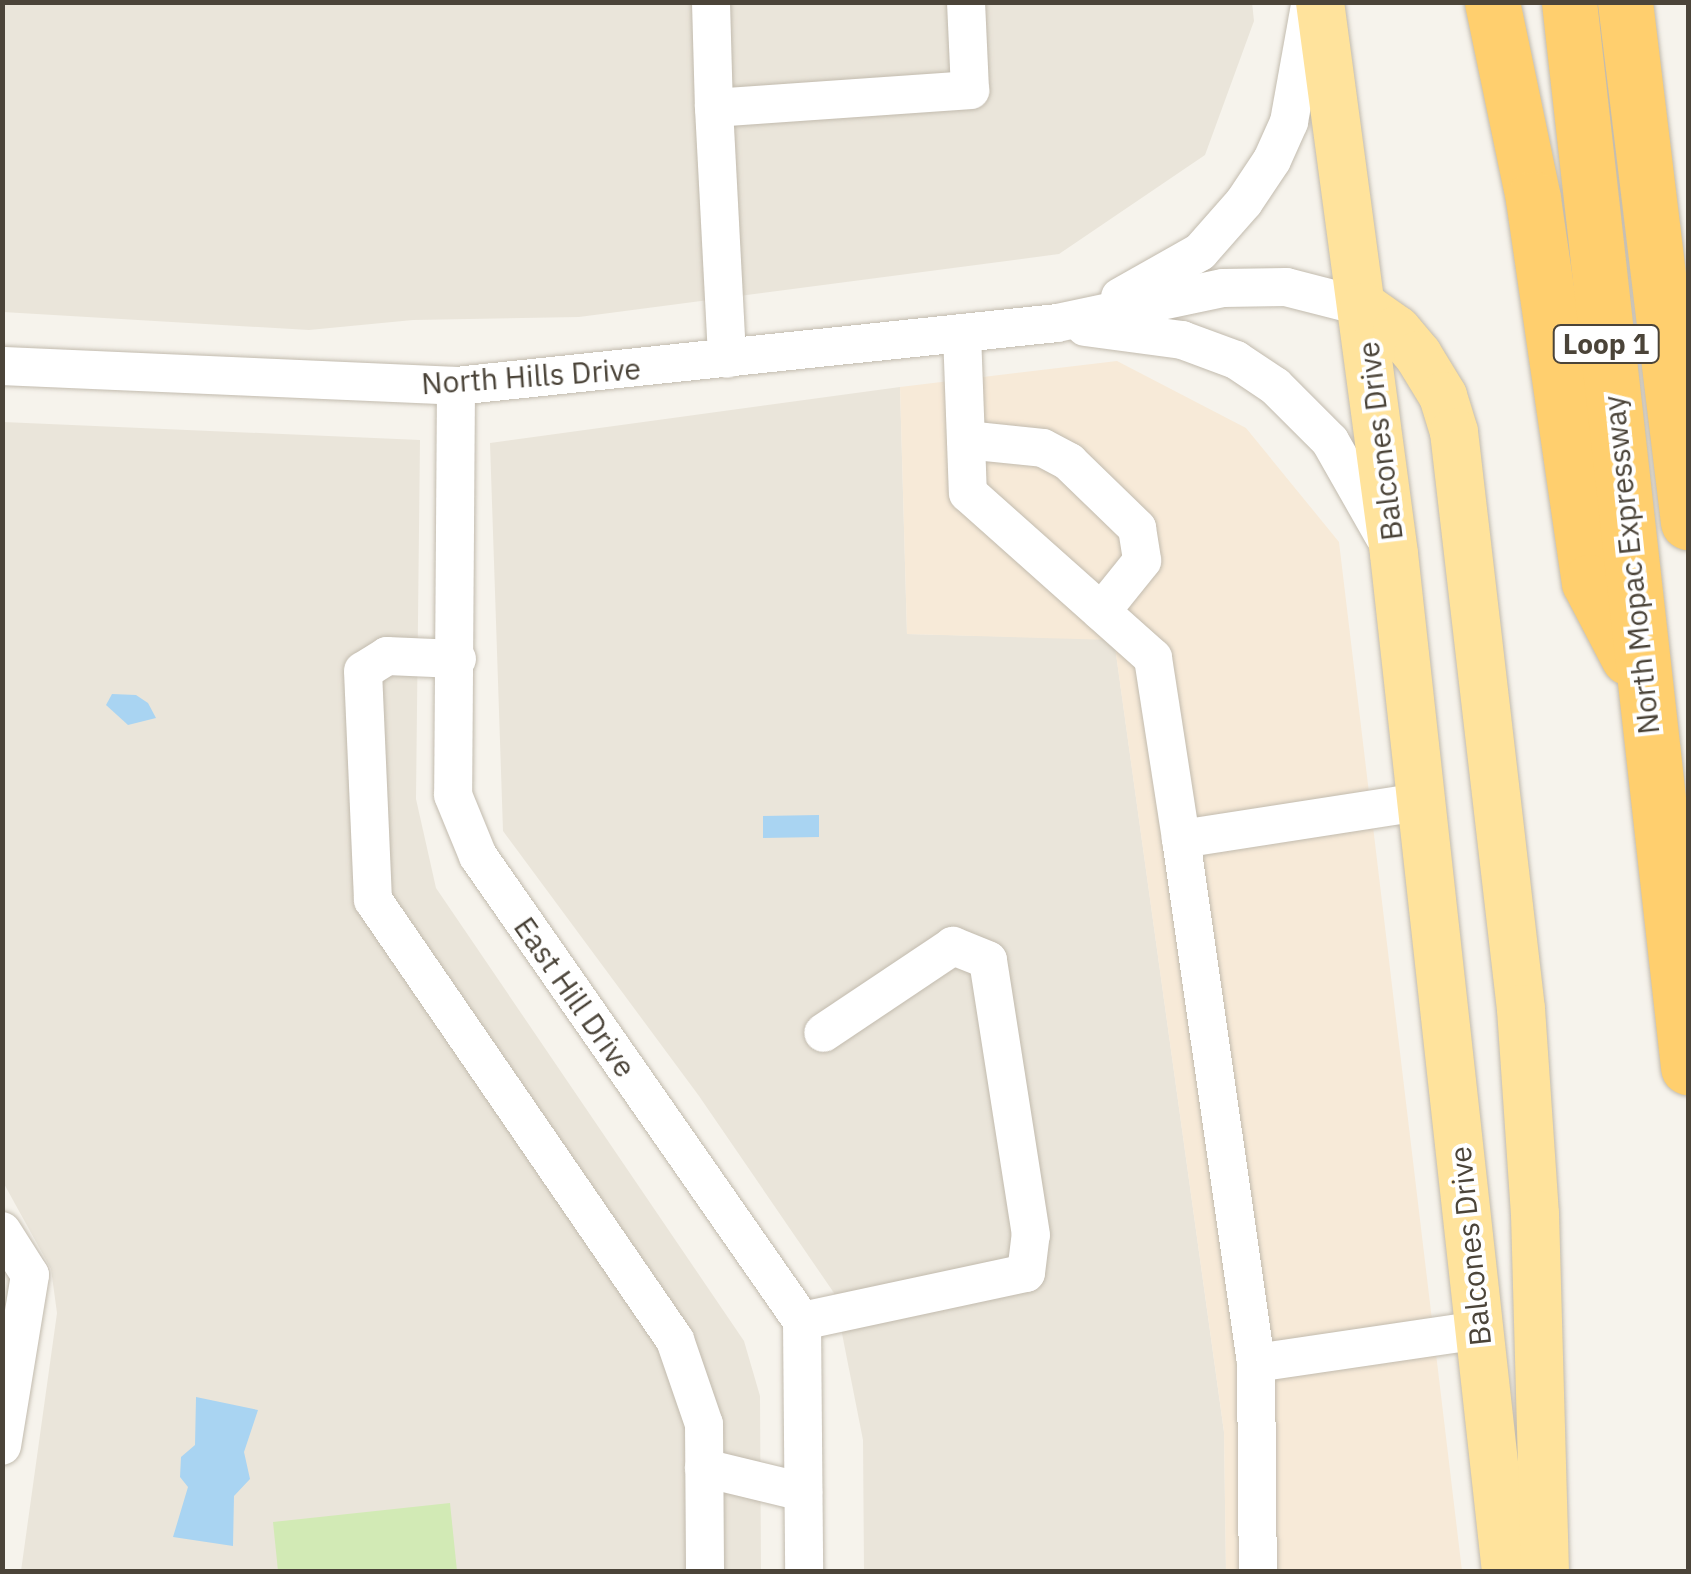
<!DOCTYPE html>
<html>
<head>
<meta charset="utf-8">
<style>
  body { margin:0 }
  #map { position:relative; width:1691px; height:1574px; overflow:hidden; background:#f6f3ec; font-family:"IBM Plex Sans",sans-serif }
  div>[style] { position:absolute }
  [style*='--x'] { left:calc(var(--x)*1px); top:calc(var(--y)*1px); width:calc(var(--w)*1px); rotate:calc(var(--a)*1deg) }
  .residential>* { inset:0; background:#eae5da }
  .commercial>* { inset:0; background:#f7ead8 }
  .green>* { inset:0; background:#d2eab5 }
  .water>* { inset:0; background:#a9d4f2 }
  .roads { filter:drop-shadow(0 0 2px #c2bbae) drop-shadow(0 0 2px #c2bbae) }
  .minor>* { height:38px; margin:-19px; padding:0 19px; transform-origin:19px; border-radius:19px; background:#fff }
  .major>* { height:48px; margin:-24px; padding:0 24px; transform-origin:24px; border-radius:24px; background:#ffe39c }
  .highway>* { height:55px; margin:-27.5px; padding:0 27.5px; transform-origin:27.5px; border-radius:27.5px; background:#ffcf6e }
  span { translate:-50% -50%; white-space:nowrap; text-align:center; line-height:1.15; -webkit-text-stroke:8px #fff; paint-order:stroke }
  .shield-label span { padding:2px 8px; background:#fff; border:2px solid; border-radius:8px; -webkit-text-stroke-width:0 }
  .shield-label { font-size:28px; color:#4b4439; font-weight:700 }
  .street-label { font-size:30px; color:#4b4439 }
  .frame { position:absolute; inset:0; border:5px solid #4b4439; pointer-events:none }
</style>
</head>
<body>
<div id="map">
  <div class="residential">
    <i style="clip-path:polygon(1252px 2px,1254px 21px,1205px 155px,1059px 254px,579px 317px,413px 320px,309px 330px,3px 312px,2px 3px)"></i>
    <i style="clip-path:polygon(900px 387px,907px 634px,1114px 639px,1224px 1432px,1226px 1571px,864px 1571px,863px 1440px,834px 1293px,699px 1096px,503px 831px,490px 443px)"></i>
    <i style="clip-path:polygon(3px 422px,420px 440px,416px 799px,436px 888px,744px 1341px,760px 1396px,761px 1571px,21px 1571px,57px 1313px,51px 1269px,3px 1182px)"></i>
  </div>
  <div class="commercial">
    <i style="clip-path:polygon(1117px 361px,1246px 428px,1339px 542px,1462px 1571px,1226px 1571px,1224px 1432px,1114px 640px,907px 634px,900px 387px)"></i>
  </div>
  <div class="green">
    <i style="clip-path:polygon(450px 1503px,457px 1571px,278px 1571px,273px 1522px)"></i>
  </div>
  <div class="water">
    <i style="clip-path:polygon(112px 694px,136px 695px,148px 703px,156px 718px,128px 725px,106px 705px)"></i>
    <i style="clip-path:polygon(819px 815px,819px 837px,763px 838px,763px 816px)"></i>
    <i style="clip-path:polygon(196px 1397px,258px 1410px,244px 1452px,250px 1479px,234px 1496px,233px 1546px,173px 1537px,188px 1487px,180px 1477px,181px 1457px,195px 1445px)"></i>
  </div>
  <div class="roads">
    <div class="minor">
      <i style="--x:711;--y:2;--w:106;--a:88.4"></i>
      <i style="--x:714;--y:108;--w:257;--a:-4"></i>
      <i style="--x:970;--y:90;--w:88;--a:-92.6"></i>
      <i style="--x:714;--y:108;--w:251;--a:87"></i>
      <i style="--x:1120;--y:297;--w:92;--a:-29.4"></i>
      <i style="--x:1200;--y:252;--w:67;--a:-48.7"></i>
      <i style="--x:1244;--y:202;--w:50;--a:-56.3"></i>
      <i style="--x:1272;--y:160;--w:42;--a:-65.9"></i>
      <i style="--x:1289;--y:122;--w:119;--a:-79.8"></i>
      <i style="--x:1085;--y:327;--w:98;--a:7.6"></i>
      <i style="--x:1182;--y:340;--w:58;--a:20.3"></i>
      <i style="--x:1236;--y:360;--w:47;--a:33.7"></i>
      <i style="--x:1275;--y:386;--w:78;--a:45"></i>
      <i style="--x:1330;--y:441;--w:109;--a:60.4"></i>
      <i style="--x:962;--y:333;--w:160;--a:87.9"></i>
      <i style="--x:968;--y:493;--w:248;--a:41.7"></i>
      <i style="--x:1153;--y:658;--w:183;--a:81.2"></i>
      <i style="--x:2;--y:366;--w:454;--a:2.5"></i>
      <i style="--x:456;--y:386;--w:604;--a:-5.98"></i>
      <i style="--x:1057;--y:323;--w:170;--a:-11.9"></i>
      <i style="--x:1223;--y:288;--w:63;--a:-0.9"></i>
      <i style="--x:1286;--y:287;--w:81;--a:14.4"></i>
      <i style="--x:456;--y:386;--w:409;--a:90.4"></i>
      <i style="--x:453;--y:795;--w:66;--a:67.7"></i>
      <i style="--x:478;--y:856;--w:567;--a:55.13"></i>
      <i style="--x:802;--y:1321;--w:251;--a:89.5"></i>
      <i style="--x:966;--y:440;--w:77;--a:5.9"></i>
      <i style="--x:1043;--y:448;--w:30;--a:28"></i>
      <i style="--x:1069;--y:462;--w:95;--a:44.1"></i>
      <i style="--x:1137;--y:528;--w:33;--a:81"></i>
      <i style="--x:1142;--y:561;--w:65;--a:128.8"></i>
      <i style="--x:457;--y:659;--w:70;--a:-177.5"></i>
      <i style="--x:387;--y:656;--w:28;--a:148"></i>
      <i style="--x:363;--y:671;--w:229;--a:87.5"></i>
      <i style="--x:373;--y:900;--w:534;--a:55.54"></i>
      <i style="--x:675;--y:1340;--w:89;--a:71"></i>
      <i style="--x:704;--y:1424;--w:148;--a:89.6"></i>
      <i style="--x:1420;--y:802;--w:242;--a:171.2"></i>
      <i style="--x:1181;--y:839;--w:529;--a:81.85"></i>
      <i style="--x:1256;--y:1363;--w:225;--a:-8.4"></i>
      <i style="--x:2;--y:1231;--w:52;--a:57.5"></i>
      <i style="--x:30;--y:1275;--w:173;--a:99.3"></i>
      <i style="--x:802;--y:1321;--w:229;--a:-12.1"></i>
      <i style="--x:1026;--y:1273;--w:38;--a:-83"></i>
      <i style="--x:1031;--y:1235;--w:278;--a:-98.9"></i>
      <i style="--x:988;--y:960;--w:38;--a:-158"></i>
      <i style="--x:953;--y:946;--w:156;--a:146.2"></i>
      <i style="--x:1256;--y:1363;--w:209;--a:89.5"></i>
      <i style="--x:704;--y:1468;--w:102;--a:13.6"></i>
    </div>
    <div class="major">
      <i style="--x:1320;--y:2;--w:557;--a:82.36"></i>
      <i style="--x:1394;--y:554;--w:1024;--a:83.72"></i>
      <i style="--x:1364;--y:307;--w:40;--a:34.9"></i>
      <i style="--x:1397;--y:330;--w:33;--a:50"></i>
      <i style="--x:1418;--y:355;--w:48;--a:58.6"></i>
      <i style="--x:1443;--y:396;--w:38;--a:73"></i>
      <i style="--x:1454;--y:432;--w:581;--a:83.38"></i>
      <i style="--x:1521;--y:1009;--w:205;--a:86.1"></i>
      <i style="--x:1535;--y:1214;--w:358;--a:88.4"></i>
    </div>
    <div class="highway">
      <i style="--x:1492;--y:2;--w:201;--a:78.2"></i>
      <i style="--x:1533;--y:199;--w:387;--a:81.7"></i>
      <i style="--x:1589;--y:582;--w:85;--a:62.5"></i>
      <i style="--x:1569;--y:2;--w:1072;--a:83.62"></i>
      <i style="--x:1625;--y:2;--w:524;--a:83.09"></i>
    </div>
  </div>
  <div class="shield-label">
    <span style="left:1606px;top:344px">Loop 1</span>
  </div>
  <div class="street-label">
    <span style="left:531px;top:376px;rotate:-4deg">North Hills Drive</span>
    <span style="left:1380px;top:441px;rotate:-97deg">Balcones Drive</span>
    <span style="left:1631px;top:565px;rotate:-96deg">North Mopac Expressway</span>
    <span style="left:575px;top:997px;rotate:55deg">East Hill Drive</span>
    <span style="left:1470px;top:1246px;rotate:-96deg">Balcones Drive</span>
  </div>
  <div class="frame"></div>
</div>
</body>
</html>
